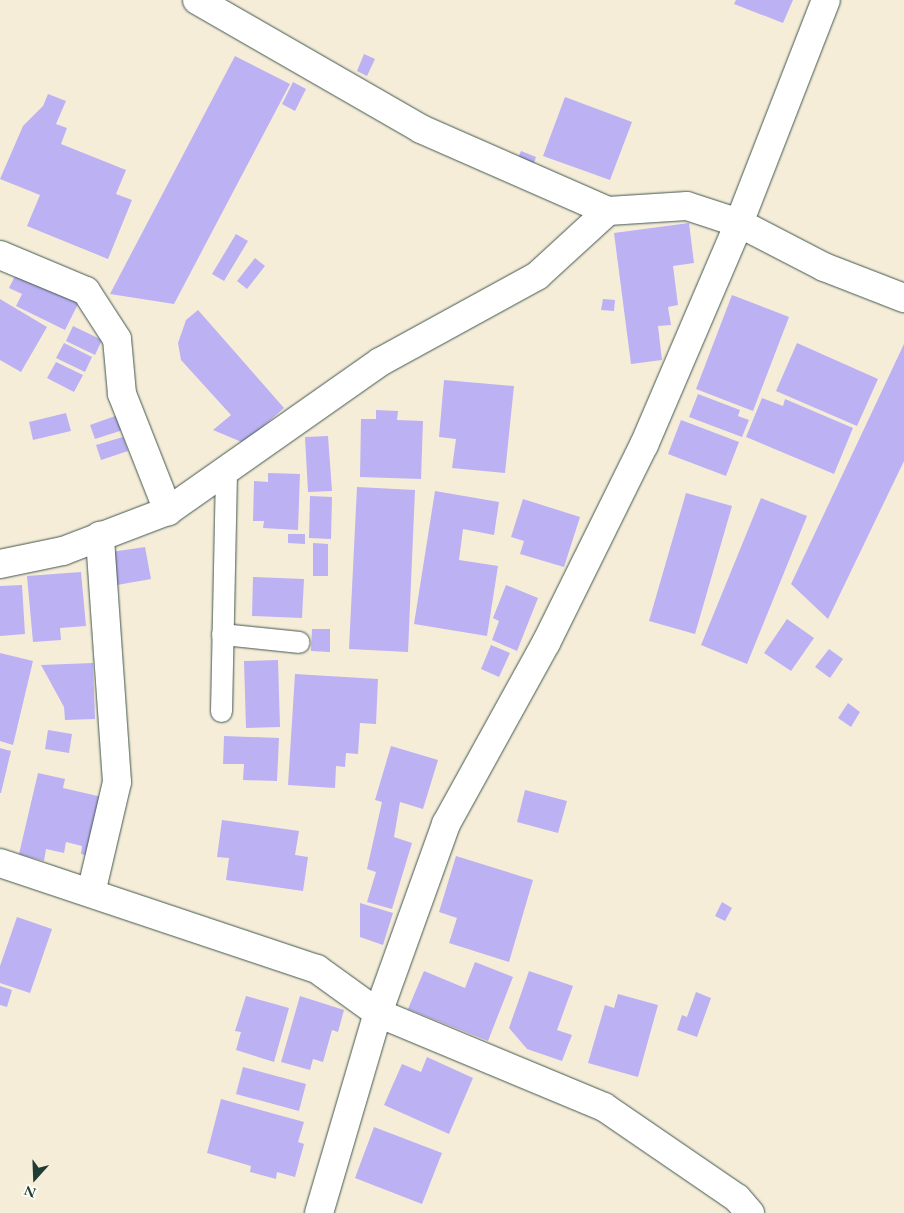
<!DOCTYPE html>
<html>
<head>
<meta charset="utf-8">
<style>
  body { margin:0 }
  #map { position:relative; width:904px; height:1213px; overflow:hidden; background:#f6edd9; font-family:"EB Garamond",serif }
  div>[style] { position:absolute }
  [style*='--x'] { left:calc(var(--x)*1px); top:calc(var(--y)*1px); width:calc(var(--w)*1px); rotate:calc(var(--a)*1deg) }
  .building>* { inset:0; background:#bcb1f3 }
  .roads { filter:drop-shadow(0 0 1px #3f574d) drop-shadow(0 0 1px #3f574d) }
  .service>* { height:21px; margin:-10.5px; padding:0 10.5px; transform-origin:10.5px; border-radius:10.5px; background:#fff }
  .minor>* { height:28px; margin:-14px; padding:0 14px; transform-origin:14px; border-radius:14px; background:#fff }
  span { translate:-50% -50%; white-space:nowrap; text-align:center; line-height:1.15; -webkit-text-stroke:4px #fdfcf7; paint-order:stroke }
  .north { position:absolute; left:10px; top:1153px; width:50px; height:50px; -webkit-text-stroke:4px #fdfcf7; paint-order:stroke; rotate:200deg; font-size:14px; font-weight:700; line-height:20px; text-align:center; color:#1f3d34 }
  .north::after { content:''; display:block; margin:auto; width:18px; height:22px; background:#1f3d34; clip-path:polygon(50% 0,100% 100%,50% 72%,0 100%) }
</style>
</head>
<body>
<div id="map">
  <div class="building">
    <i style="clip-path:polygon(736px 0,793px 0,783px 23px,734px 4px)"></i>
    <i style="clip-path:polygon(364px 54px,375px 59px,367px 76px,357px 71px)"></i>
    <i style="clip-path:polygon(235px 56px,290px 84px,174px 304px,110px 294px)"></i>
    <i style="clip-path:polygon(293px 82px,306px 89px,295px 111px,282px 104px)"></i>
    <i style="clip-path:polygon(48px 94px,66px 101px,56px 124px,67px 128px,61px 144px,126px 170px,116px 194px,132px 200px,108px 259px,27px 226px,40px 195px,0 179px,23px 126px,43px 106px)"></i>
    <i style="clip-path:polygon(565px 97px,632px 122px,610px 180px,543px 156px)"></i>
    <i style="clip-path:polygon(521px 151px,536px 157px,533px 166px,517px 160px)"></i>
    <i style="clip-path:polygon(689px 223px,694px 263px,673px 266px,678px 305px,668px 307px,671px 325px,658px 326px,662px 360px,631px 364px,614px 233px)"></i>
    <i style="clip-path:polygon(236px 234px,248px 241px,224px 281px,212px 274px)"></i>
    <i style="clip-path:polygon(255px 258px,265px 266px,247px 289px,237px 281px)"></i>
    <i style="clip-path:polygon(18px 270px,80px 300px,65px 330px,16px 306px,22px 294px,9px 288px)"></i>
    <i style="clip-path:polygon(732px 295px,789px 317px,753px 411px,696px 389px)"></i>
    <i style="clip-path:polygon(0 299px,47px 327px,21px 372px,0 360px)"></i>
    <i style="clip-path:polygon(603px 299px,615px 300px,614px 311px,601px 310px)"></i>
    <i style="clip-path:polygon(198px 310px,284px 408px,244px 443px,213px 430px,231px 415px,181px 360px,178px 343px,186px 320px)"></i>
    <i style="clip-path:polygon(73px 326px,102px 340px,95px 355px,66px 341px)"></i>
    <i style="clip-path:polygon(64px 343px,92px 357px,85px 372px,56px 358px)"></i>
    <i style="clip-path:polygon(797px 343px,878px 379px,857px 426px,776px 391px)"></i>
    <i style="clip-path:polygon(904px 344px,904px 461px,828px 619px,791px 584px)"></i>
    <i style="clip-path:polygon(56px 362px,83px 375px,74px 392px,47px 378px)"></i>
    <i style="clip-path:polygon(444px 380px,514px 386px,505px 473px,452px 468px,456px 439px,439px 437px)"></i>
    <i style="clip-path:polygon(698px 394px,740px 410px,738px 416px,749px 420px,742px 437px,689px 417px)"></i>
    <i style="clip-path:polygon(762px 398px,783px 406px,785px 399px,853px 428px,834px 474px,746px 437px)"></i>
    <i style="clip-path:polygon(376px 410px,398px 411px,397px 420px,423px 421px,421px 479px,360px 477px,361px 419px,376px 419px)"></i>
    <i style="clip-path:polygon(66px 413px,71px 431px,33px 440px,29px 422px)"></i>
    <i style="clip-path:polygon(118px 415px,123px 430px,95px 439px,90px 425px)"></i>
    <i style="clip-path:polygon(681px 420px,739px 442px,726px 476px,668px 454px)"></i>
    <i style="clip-path:polygon(328px 436px,332px 491px,308px 492px,305px 437px)"></i>
    <i style="clip-path:polygon(123px 437px,128px 451px,101px 460px,96px 445px)"></i>
    <i style="clip-path:polygon(268px 473px,300px 474px,298px 530px,263px 528px,264px 521px,253px 521px,254px 481px,268px 482px)"></i>
    <i style="clip-path:polygon(357px 487px,415px 490px,408px 652px,349px 649px)"></i>
    <i style="clip-path:polygon(435px 491px,499px 502px,494px 535px,463px 529px,459px 560px,498px 566px,487px 636px,414px 624px)"></i>
    <i style="clip-path:polygon(686px 493px,732px 506px,695px 634px,649px 621px)"></i>
    <i style="clip-path:polygon(310px 496px,332px 497px,331px 539px,309px 538px)"></i>
    <i style="clip-path:polygon(761px 498px,807px 516px,747px 664px,701px 645px)"></i>
    <i style="clip-path:polygon(523px 499px,580px 517px,564px 567px,520px 554px,524px 541px,511px 537px)"></i>
    <i style="clip-path:polygon(288px 534px,305px 534px,305px 544px,288px 543px)"></i>
    <i style="clip-path:polygon(313px 543px,328px 544px,328px 576px,313px 576px)"></i>
    <i style="clip-path:polygon(145px 547px,151px 579px,117px 585px,111px 552px)"></i>
    <i style="clip-path:polygon(81px 572px,86px 626px,60px 628px,61px 640px,33px 642px,27px 576px)"></i>
    <i style="clip-path:polygon(253px 577px,304px 579px,302px 618px,252px 616px)"></i>
    <i style="clip-path:polygon(22px 585px,25px 634px,0 636px,0 586px)"></i>
    <i style="clip-path:polygon(506px 585px,538px 598px,517px 651px,492px 640px,499px 621px,493px 618px)"></i>
    <i style="clip-path:polygon(787px 619px,814px 638px,791px 671px,764px 653px)"></i>
    <i style="clip-path:polygon(312px 629px,330px 629px,330px 652px,311px 651px)"></i>
    <i style="clip-path:polygon(491px 645px,510px 653px,499px 677px,481px 669px)"></i>
    <i style="clip-path:polygon(829px 649px,843px 659px,830px 678px,815px 667px)"></i>
    <i style="clip-path:polygon(0 653px,33px 661px,13px 745px,0 741px)"></i>
    <i style="clip-path:polygon(278px 660px,280px 727px,246px 728px,244px 661px)"></i>
    <i style="clip-path:polygon(93px 663px,95px 719px,65px 720px,64px 707px,41px 665px)"></i>
    <i style="clip-path:polygon(295px 674px,378px 679px,376px 724px,360px 723px,358px 754px,346px 753px,345px 767px,336px 766px,335px 788px,288px 785px)"></i>
    <i style="clip-path:polygon(848px 703px,860px 712px,851px 727px,838px 718px)"></i>
    <i style="clip-path:polygon(48px 730px,72px 734px,69px 753px,45px 749px)"></i>
    <i style="clip-path:polygon(224px 736px,279px 738px,277px 781px,243px 780px,244px 764px,223px 764px)"></i>
    <i style="clip-path:polygon(391px 746px,438px 760px,423px 809px,400px 802px,394px 837px,412px 843px,392px 909px,367px 902px,376px 872px,367px 869px,382px 802px,375px 800px)"></i>
    <i style="clip-path:polygon(0 748px,11px 751px,1px 793px,0 793px)"></i>
    <i style="clip-path:polygon(38px 773px,65px 779px,63px 788px,102px 797px,89px 856px,81px 854px,82px 846px,66px 842px,64px 853px,46px 849px,44px 861px,19px 854px)"></i>
    <i style="clip-path:polygon(525px 790px,567px 801px,558px 833px,517px 822px)"></i>
    <i style="clip-path:polygon(222px 820px,299px 831px,295px 855px,308px 857px,303px 891px,226px 880px,229px 858px,217px 857px)"></i>
    <i style="clip-path:polygon(456px 856px,533px 880px,509px 962px,449px 943px,457px 918px,439px 912px)"></i>
    <i style="clip-path:polygon(722px 902px,732px 908px,725px 921px,715px 916px)"></i>
    <i style="clip-path:polygon(360px 903px,393px 913px,383px 945px,360px 937px)"></i>
    <i style="clip-path:polygon(17px 917px,52px 929px,30px 993px,0 983px,0 966px)"></i>
    <i style="clip-path:polygon(475px 962px,513px 977px,488px 1041px,408px 1009px,424px 971px,465px 988px)"></i>
    <i style="clip-path:polygon(529px 971px,573px 986px,557px 1030px,572px 1035px,562px 1061px,527px 1049px,509px 1028px)"></i>
    <i style="clip-path:polygon(0 986px,12px 990px,7px 1007px,0 1005px)"></i>
    <i style="clip-path:polygon(696px 992px,711px 998px,697px 1037px,677px 1030px,682px 1015px,687px 1017px)"></i>
    <i style="clip-path:polygon(618px 994px,658px 1005px,638px 1077px,588px 1063px,605px 1005px,614px 1008px)"></i>
    <i style="clip-path:polygon(246px 996px,289px 1008px,274px 1062px,236px 1050px,241px 1032px,235px 1031px)"></i>
    <i style="clip-path:polygon(300px 996px,344px 1010px,338px 1032px,332px 1030px,323px 1062px,313px 1059px,310px 1070px,281px 1062px)"></i>
    <i style="clip-path:polygon(427px 1057px,473px 1078px,449px 1134px,384px 1105px,402px 1064px,421px 1072px)"></i>
    <i style="clip-path:polygon(243px 1067px,306px 1084px,299px 1111px,236px 1094px)"></i>
    <i style="clip-path:polygon(221px 1099px,304px 1122px,298px 1142px,304px 1144px,295px 1177px,277px 1172px,276px 1179px,250px 1172px,251px 1166px,207px 1153px)"></i>
    <i style="clip-path:polygon(374px 1127px,442px 1153px,422px 1204px,355px 1178px)"></i>
  </div>
  <div class="roads">
    <div class="service">
      <i style="--x:222;--y:634;--w:77;--a:5.9"></i>
      <i style="--x:221;--y:711;--w:241;--a:-88.8"></i>
    </div>
    <div class="minor">
      <i style="--x:197;--y:0;--w:258;--a:29.9"></i>
      <i style="--x:421;--y:129;--w:204;--a:23.7"></i>
      <i style="--x:0;--y:255;--w:93;--a:22.7"></i>
      <i style="--x:86;--y:291;--w:57;--a:57.1"></i>
      <i style="--x:117;--y:339;--w:55;--a:84.8"></i>
      <i style="--x:122;--y:394;--w:126;--a:68.5"></i>
      <i style="--x:0;--y:564;--w:64;--a:-11.7"></i>
      <i style="--x:63;--y:551;--w:112;--a:-20.9"></i>
      <i style="--x:168;--y:511;--w:259;--a:-35.1"></i>
      <i style="--x:380;--y:362;--w:179;--a:-28.7"></i>
      <i style="--x:537;--y:276;--w:96;--a:-42.5"></i>
      <i style="--x:608;--y:211;--w:79;--a:-3.6"></i>
      <i style="--x:687;--y:206;--w:55;--a:18.1"></i>
      <i style="--x:739;--y:223;--w:96;--a:27.4"></i>
      <i style="--x:824;--y:267;--w:86;--a:21.2"></i>
      <i style="--x:0;--y:863;--w:334;--a:18.5"></i>
      <i style="--x:317;--y:969;--w:75;--a:35.8"></i>
      <i style="--x:378;--y:1013;--w:245;--a:22.6"></i>
      <i style="--x:604;--y:1107;--w:161;--a:34.4"></i>
      <i style="--x:737;--y:1198;--w:20;--a:49"></i>
      <i style="--x:91;--y:893;--w:114;--a:-76.8"></i>
      <i style="--x:117;--y:782;--w:247;--a:-94"></i>
      <i style="--x:319;--y:1213;--w:209;--a:-73.6"></i>
      <i style="--x:378;--y:1013;--w:201;--a:-70.2"></i>
      <i style="--x:446;--y:824;--w:207;--a:-61.1"></i>
      <i style="--x:546;--y:643;--w:221;--a:-63.7"></i>
      <i style="--x:644;--y:445;--w:241;--a:-66.8"></i>
      <i style="--x:739;--y:223;--w:239;--a:-68.7"></i>
    </div>
  </div>
  <div class="north">N</div>
</div>
</body>
</html>
